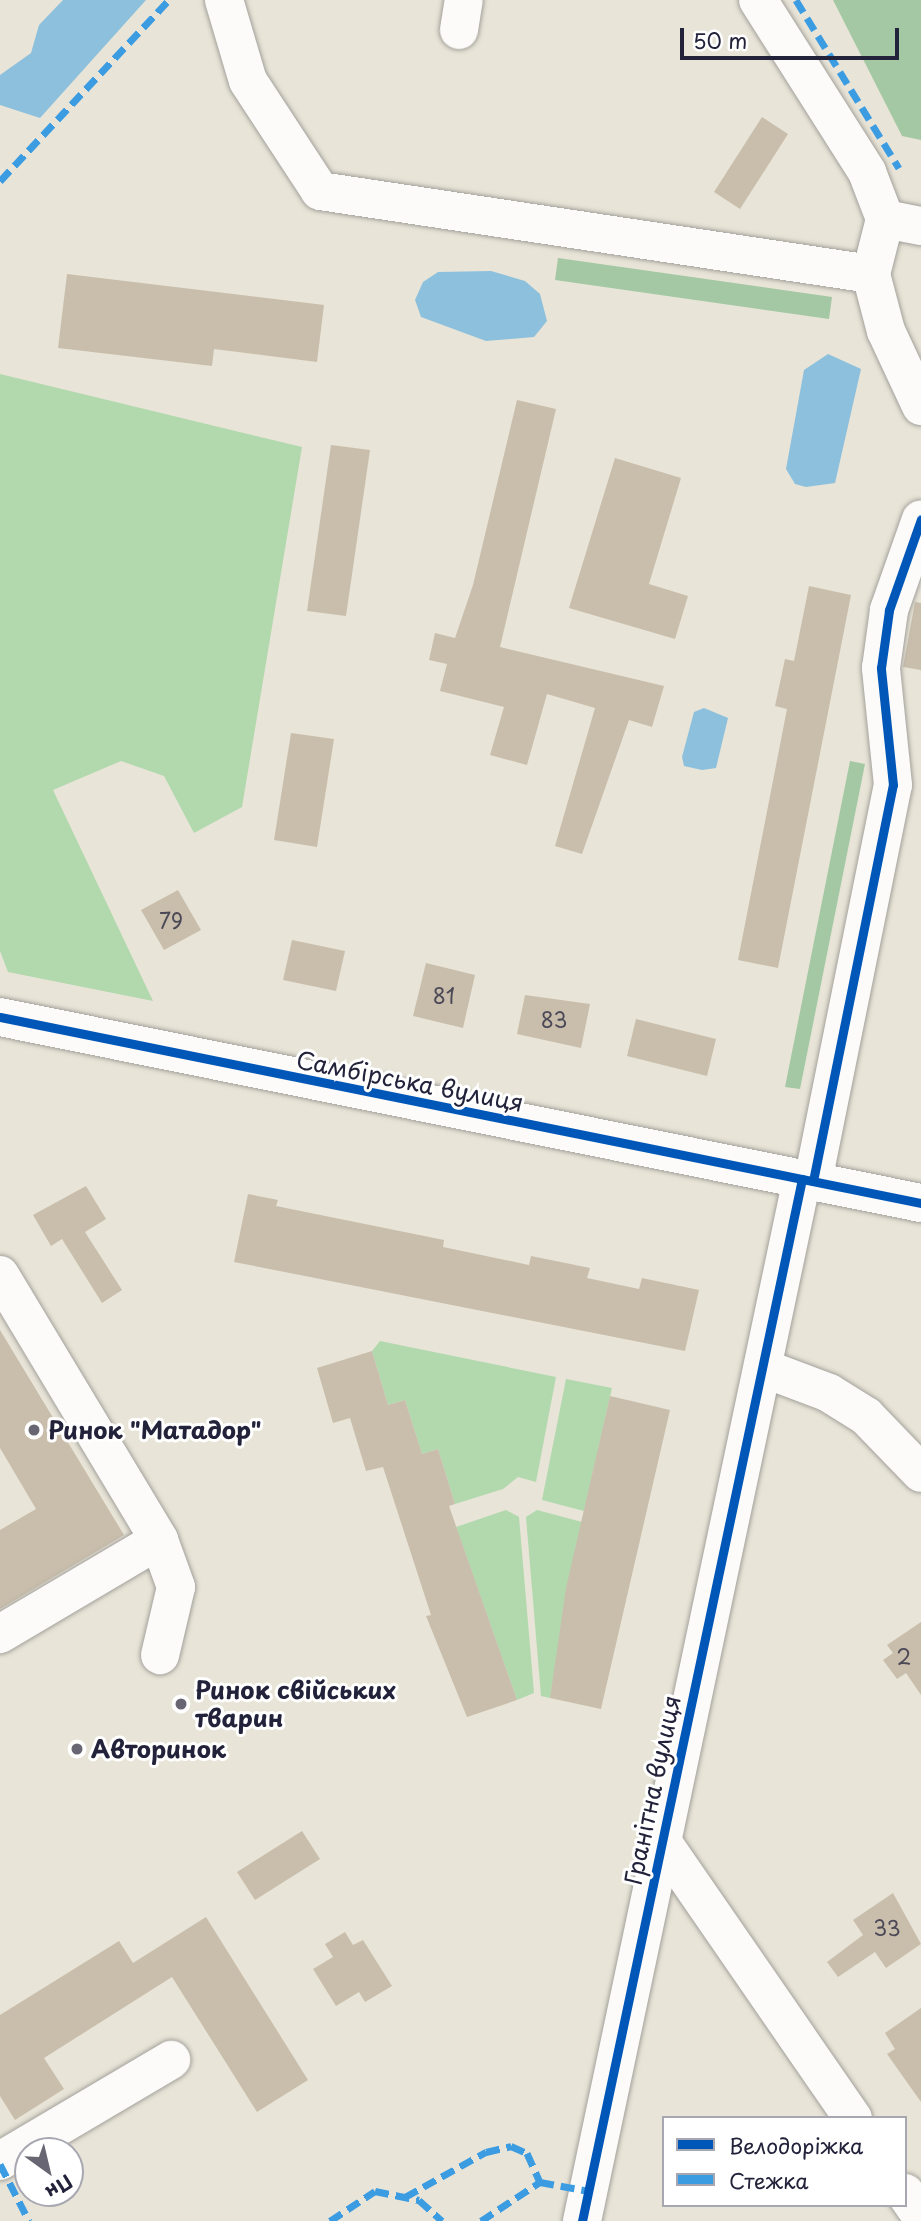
<!DOCTYPE html>
<html>
<head>
<meta charset="utf-8">
<style>
  body { margin:0 }
  #map { position:relative; width:921px; height:2221px; overflow:hidden; background:#e8e4d7; font-family:"Playpen Sans",sans-serif }
  div>[style] { position:absolute }
  [style*='--x'] { left:calc(var(--x)*1px); top:calc(var(--y)*1px); width:calc(var(--w)*1px); rotate:calc(var(--a)*1deg) }
  .green>* { inset:0; background:#b2d9ae }
  .forest>* { inset:0; background:#a4c8a3 }
  .water>* { inset:0; background:#8dc0dd }
  .building>* { inset:0; background:#c9beac }
  .roads { filter:drop-shadow(0 0 2px #a3a19c) drop-shadow(0 0 2px #a3a19c) }
  .minor>* { height:38px; margin:-19px; padding:0 19px; transform-origin:19px; border-radius:19px; background:#fcfbf9 }
  .major>* { height:38px; margin:-19px; padding:0 19px; transform-origin:19px; border-radius:19px; background:#fcfbf9 }
  .quiet>* { height:7px; margin-top:-3.5px; transform-origin:0; background:repeating-linear-gradient(90deg,#3c9ce2 0 14px,transparent 0 21px) }
  .cycleway>* { height:9px; margin:-4.5px; padding:0 4.5px; transform-origin:4.5px; border-radius:4.5px; background:#0057b8 }
  .dots>* { width:19px; height:19px; translate:-50% -50%; box-sizing:border-box; border:4px solid #fff; border-radius:50% }
  span { translate:-50% -50%; white-space:nowrap; text-align:center; line-height:1.15; -webkit-text-stroke:6px #fff; paint-order:stroke }
  .number-label { font-size:21px; color:#4c4957 }
  .number-label span { -webkit-text-stroke-width:0 }
  .street-label { font-size:24px; color:#22223b }
  .poi-label { font-size:24px; color:#22223b; font-weight:700 }
  .left { translate:0 -50%; text-align:left }
  .legend { position:absolute; left:662px; top:2116px; width:245px; height:91px; box-sizing:border-box; background:#fff; border:2px solid #a7a7b1; margin:0; padding:9px 12px; list-style:none; font-size:21px; color:#22223b }
  .legend li { display:flex; align-items:center; gap:14px; height:35px }
  .legend b { width:35px; border:2px solid #a7a7b1 }
  .north { position:absolute; left:14px; top:2137px; width:70px; height:70px; box-sizing:border-box; background:#fff; border:2px solid #a7a7b1; border-radius:50%; rotate:146deg; font-size:19px; font-weight:700; line-height:28px; text-align:center; color:#22223b }
  .north::after { content:''; display:block; margin:auto; width:24px; height:32px; background:#676672; clip-path:polygon(50% 0,100% 100%,50% 72%,0 100%) }
  .scale { position:absolute; left:680px; top:28px; width:219px; height:32px; box-sizing:border-box; border:4px solid #22223b; border-top:0; padding-left:9px; font-size:21px; line-height:24px; white-space:nowrap; color:#22223b; -webkit-text-stroke:5px #fff; paint-order:stroke }
</style>
</head>
<body>
<div id="map">
  <div class="green">
    <i style="clip-path:polygon(0 374px,302px 447px,242px 807px,194px 833px,164px 776px,121px 761px,53px 790px,153px 1001px,8px 972px,0 951px)"></i>
    <i style="clip-path:polygon(380px 1341px,556px 1377px,536px 1482px,518px 1477px,503px 1489px,455px 1504px,438px 1449px,422px 1454px,405px 1400px,388px 1405px,372px 1351px)"></i>
    <i style="clip-path:polygon(566px 1379px,612px 1388px,584px 1511px,542px 1500px)"></i>
    <i style="clip-path:polygon(506px 1510px,519px 1517px,534px 1693px,517px 1700px,456px 1527px)"></i>
    <i style="clip-path:polygon(537px 1510px,582px 1522px,550px 1698px,541px 1696px,526px 1517px)"></i>
  </div>
  <div class="forest">
    <i style="clip-path:polygon(833px 0,921px 0,921px 140px,902px 136px)"></i>
    <i style="clip-path:polygon(558px 258px,832px 297px,829px 319px,555px 280px)"></i>
    <i style="clip-path:polygon(850px 761px,865px 764px,800px 1089px,785px 1087px)"></i>
  </div>
  <div class="water">
    <i style="clip-path:polygon(63px 0,146px 0,40px 118px,0 105px,0 75px,31px 53px,39px 25px)"></i>
    <i style="clip-path:polygon(491px 271px,525px 281px,540px 294px,547px 321px,534px 337px,486px 341px,421px 317px,415px 300px,423px 282px,438px 272px)"></i>
    <i style="clip-path:polygon(828px 354px,861px 369px,835px 483px,806px 487px,795px 484px,786px 469px,804px 370px)"></i>
    <i style="clip-path:polygon(704px 708px,728px 718px,716px 768px,702px 770px,684px 766px,682px 757px,694px 712px)"></i>
  </div>
  <div class="building">
    <i style="clip-path:polygon(762px 117px,788px 134px,740px 209px,714px 192px)"></i>
    <i style="clip-path:polygon(67px 274px,324px 305px,317px 362px,214px 349px,212px 366px,58px 348px)"></i>
    <i style="clip-path:polygon(517px 400px,556px 409px,500px 647px,664px 686px,652px 727px,629px 720px,582px 854px,555px 846px,595px 708px,547px 694px,527px 765px,490px 755px,504px 707px,440px 691px,447px 664px,429px 660px,435px 633px,455px 638px,473px 585px)"></i>
    <i style="clip-path:polygon(331px 445px,370px 450px,346px 616px,307px 611px)"></i>
    <i style="clip-path:polygon(615px 458px,681px 478px,649px 584px,688px 596px,675px 639px,569px 608px)"></i>
    <i style="clip-path:polygon(809px 586px,851px 595px,778px 968px,738px 960px,787px 709px,775px 706px,785px 659px,794px 661px)"></i>
    <i style="clip-path:polygon(915px 602px,921px 603px,921px 670px,903px 667px)"></i>
    <i style="clip-path:polygon(291px 733px,334px 739px,317px 847px,274px 840px)"></i>
    <i style="clip-path:polygon(178px 890px,201px 930px,164px 950px,141px 910px)"></i>
    <i style="clip-path:polygon(292px 940px,345px 951px,336px 991px,283px 980px)"></i>
    <i style="clip-path:polygon(426px 963px,475px 975px,463px 1028px,413px 1016px)"></i>
    <i style="clip-path:polygon(525px 995px,590px 1004px,581px 1048px,517px 1034px)"></i>
    <i style="clip-path:polygon(636px 1019px,716px 1039px,707px 1076px,627px 1056px)"></i>
    <i style="clip-path:polygon(86px 1186px,106px 1219px,85px 1232px,122px 1290px,102px 1303px,62px 1239px,51px 1246px,33px 1215px)"></i>
    <i style="clip-path:polygon(248px 1194px,278px 1200px,276px 1206px,444px 1240px,443px 1247px,529px 1265px,531px 1256px,590px 1268px,587px 1278px,639px 1289px,642px 1278px,699px 1290px,685px 1351px,234px 1262px)"></i>
    <i style="clip-path:polygon(0 1330px,124px 1535px,0 1609px,0 1530px,36px 1509px,0 1448px)"></i>
    <i style="clip-path:polygon(372px 1351px,388px 1405px,405px 1400px,422px 1454px,438px 1449px,455px 1504px,449px 1506px,517px 1700px,467px 1717px,426px 1616px,431px 1615px,383px 1467px,366px 1471px,350px 1418px,333px 1423px,317px 1368px)"></i>
    <i style="clip-path:polygon(610px 1396px,670px 1410px,601px 1709px,550px 1698px,566px 1588px)"></i>
    <i style="clip-path:polygon(921px 1622px,921px 1695px,906px 1673px,897px 1679px,883px 1660px,893px 1653px,887px 1645px)"></i>
    <i style="clip-path:polygon(302px 1831px,320px 1859px,255px 1900px,237px 1872px)"></i>
    <i style="clip-path:polygon(893px 1893px,921px 1944px,886px 1968px,875px 1952px,838px 1977px,827px 1962px,863px 1935px,853px 1920px)"></i>
    <i style="clip-path:polygon(206px 1917px,308px 2080px,257px 2112px,172px 1977px,44px 2058px,64px 2089px,15px 2120px,0 2096px,0 2015px,119px 1941px,133px 1963px)"></i>
    <i style="clip-path:polygon(345px 1932px,353px 1945px,363px 1940px,392px 1986px,365px 2002px,359px 1992px,336px 2006px,313px 1969px,333px 1957px,325px 1944px)"></i>
    <i style="clip-path:polygon(921px 2008px,921px 2102px,887px 2054px,895px 2049px,885px 2033px)"></i>
  </div>
  <div class="roads">
    <div class="minor">
      <i style="--x:224;--y:0;--w:84;--a:73.5"></i>
      <i style="--x:248;--y:81;--w:131;--a:56.8"></i>
      <i style="--x:320;--y:191;--w:557;--a:8.57"></i>
      <i style="--x:871;--y:274;--w:59;--a:75.3"></i>
      <i style="--x:886;--y:331;--w:83;--a:65"></i>
      <i style="--x:758;--y:0;--w:204;--a:57.6"></i>
      <i style="--x:867;--y:172;--w:50;--a:69"></i>
      <i style="--x:885;--y:219;--w:57;--a:104.3"></i>
      <i style="--x:459;--y:30;--w:30;--a:-81"></i>
      <i style="--x:885;--y:219;--w:37;--a:11"></i>
      <i style="--x:813;--y:1181;--w:404;--a:-78.6"></i>
      <i style="--x:893;--y:785;--w:118;--a:-95.9"></i>
      <i style="--x:881;--y:668;--w:59;--a:-82.1"></i>
      <i style="--x:889;--y:610;--w:96;--a:-70.6"></i>
      <i style="--x:0;--y:1275;--w:309;--a:59"></i>
      <i style="--x:159;--y:1540;--w:185;--a:149.4"></i>
      <i style="--x:763;--y:1368;--w:71;--a:20.7"></i>
      <i style="--x:829;--y:1393;--w:44;--a:31.9"></i>
      <i style="--x:866;--y:1416;--w:79;--a:46"></i>
      <i style="--x:159;--y:1540;--w:50;--a:70.1"></i>
      <i style="--x:176;--y:1587;--w:70;--a:103.2"></i>
      <i style="--x:661;--y:1840;--w:338;--a:55.4"></i>
      <i style="--x:0;--y:2161;--w:199;--a:-30.6"></i>
      <i style="--x:905;--y:2193;--w:28;--a:55"></i>
      <i style="--x:582;--y:2221;--w:1065;--a:-78.08"></i>
    </div>
    <div class="major">
      <i style="--x:0;--y:1017;--w:940;--a:11.42"></i>
    </div>
  </div>
  <div class="quiet">
    <i style="--x:796;--y:0;--w:197;--a:58.5"></i>
    <i style="--x:0;--y:181;--w:248;--a:-47"></i>
    <i style="--x:0;--y:2164;--w:64;--a:63"></i>
    <i style="--x:405;--y:2197;--w:93;--a:-29.1"></i>
    <i style="--x:486;--y:2152;--w:26;--a:-13"></i>
    <i style="--x:511;--y:2146;--w:17;--a:24"></i>
    <i style="--x:527;--y:2153;--w:32;--a:66"></i>
    <i style="--x:330;--y:2221;--w:54;--a:-33.7"></i>
    <i style="--x:375;--y:2191;--w:45;--a:11.6"></i>
    <i style="--x:419;--y:2200;--w:31;--a:42"></i>
    <i style="--x:481;--y:2221;--w:71;--a:-33.5"></i>
    <i style="--x:540;--y:2182;--w:50;--a:10.4"></i>
  </div>
  <div class="cycleway">
    <i style="--x:0;--y:1017;--w:940;--a:11.42"></i>
    <i style="--x:813;--y:1181;--w:404;--a:-78.6"></i>
    <i style="--x:893;--y:785;--w:118;--a:-95.9"></i>
    <i style="--x:881;--y:668;--w:59;--a:-82.1"></i>
    <i style="--x:889;--y:610;--w:96;--a:-70.6"></i>
    <i style="--x:582;--y:2221;--w:1065;--a:-78.08"></i>
  </div>
  <div class="dots">
    <i style="left:34px;top:1430px;background:#676672"></i>
    <i style="left:181px;top:1704px;background:#676672"></i>
    <i style="left:77px;top:1749px;background:#676672"></i>
  </div>
  <div class="number-label">
    <span style="left:171px;top:920px">79</span>
    <span style="left:444px;top:995px">81</span>
    <span style="left:554px;top:1019px">83</span>
    <span style="left:904px;top:1656px">2</span>
    <span style="left:887px;top:1927px">33</span>
  </div>
  <div class="street-label">
    <span style="left:410px;top:1081px;rotate:11deg">Самбірська вулиця</span>
    <span style="left:652px;top:1790px;rotate:-78deg">Гранітна вулиця</span>
  </div>
  <div class="poi-label">
    <span class="left" style="left:48px;top:1430px">Ринок "Матадор"</span>
    <span class="left" style="left:195px;top:1704px">Ринок свійських<br>тварин</span>
    <span class="left" style="left:91px;top:1749px">Авторинок</span>
  </div>
  <ul class="legend">
  <li><b style="height:9px;background:#0057b8"></b>Велодоріжка</li>
  <li><b style="height:9px;background:#3c9ce2"></b>Стежка</li>
  </ul>
  <div class="north">Пн</div>
  <div class="scale">50 m</div>
</div>
</body>
</html>
